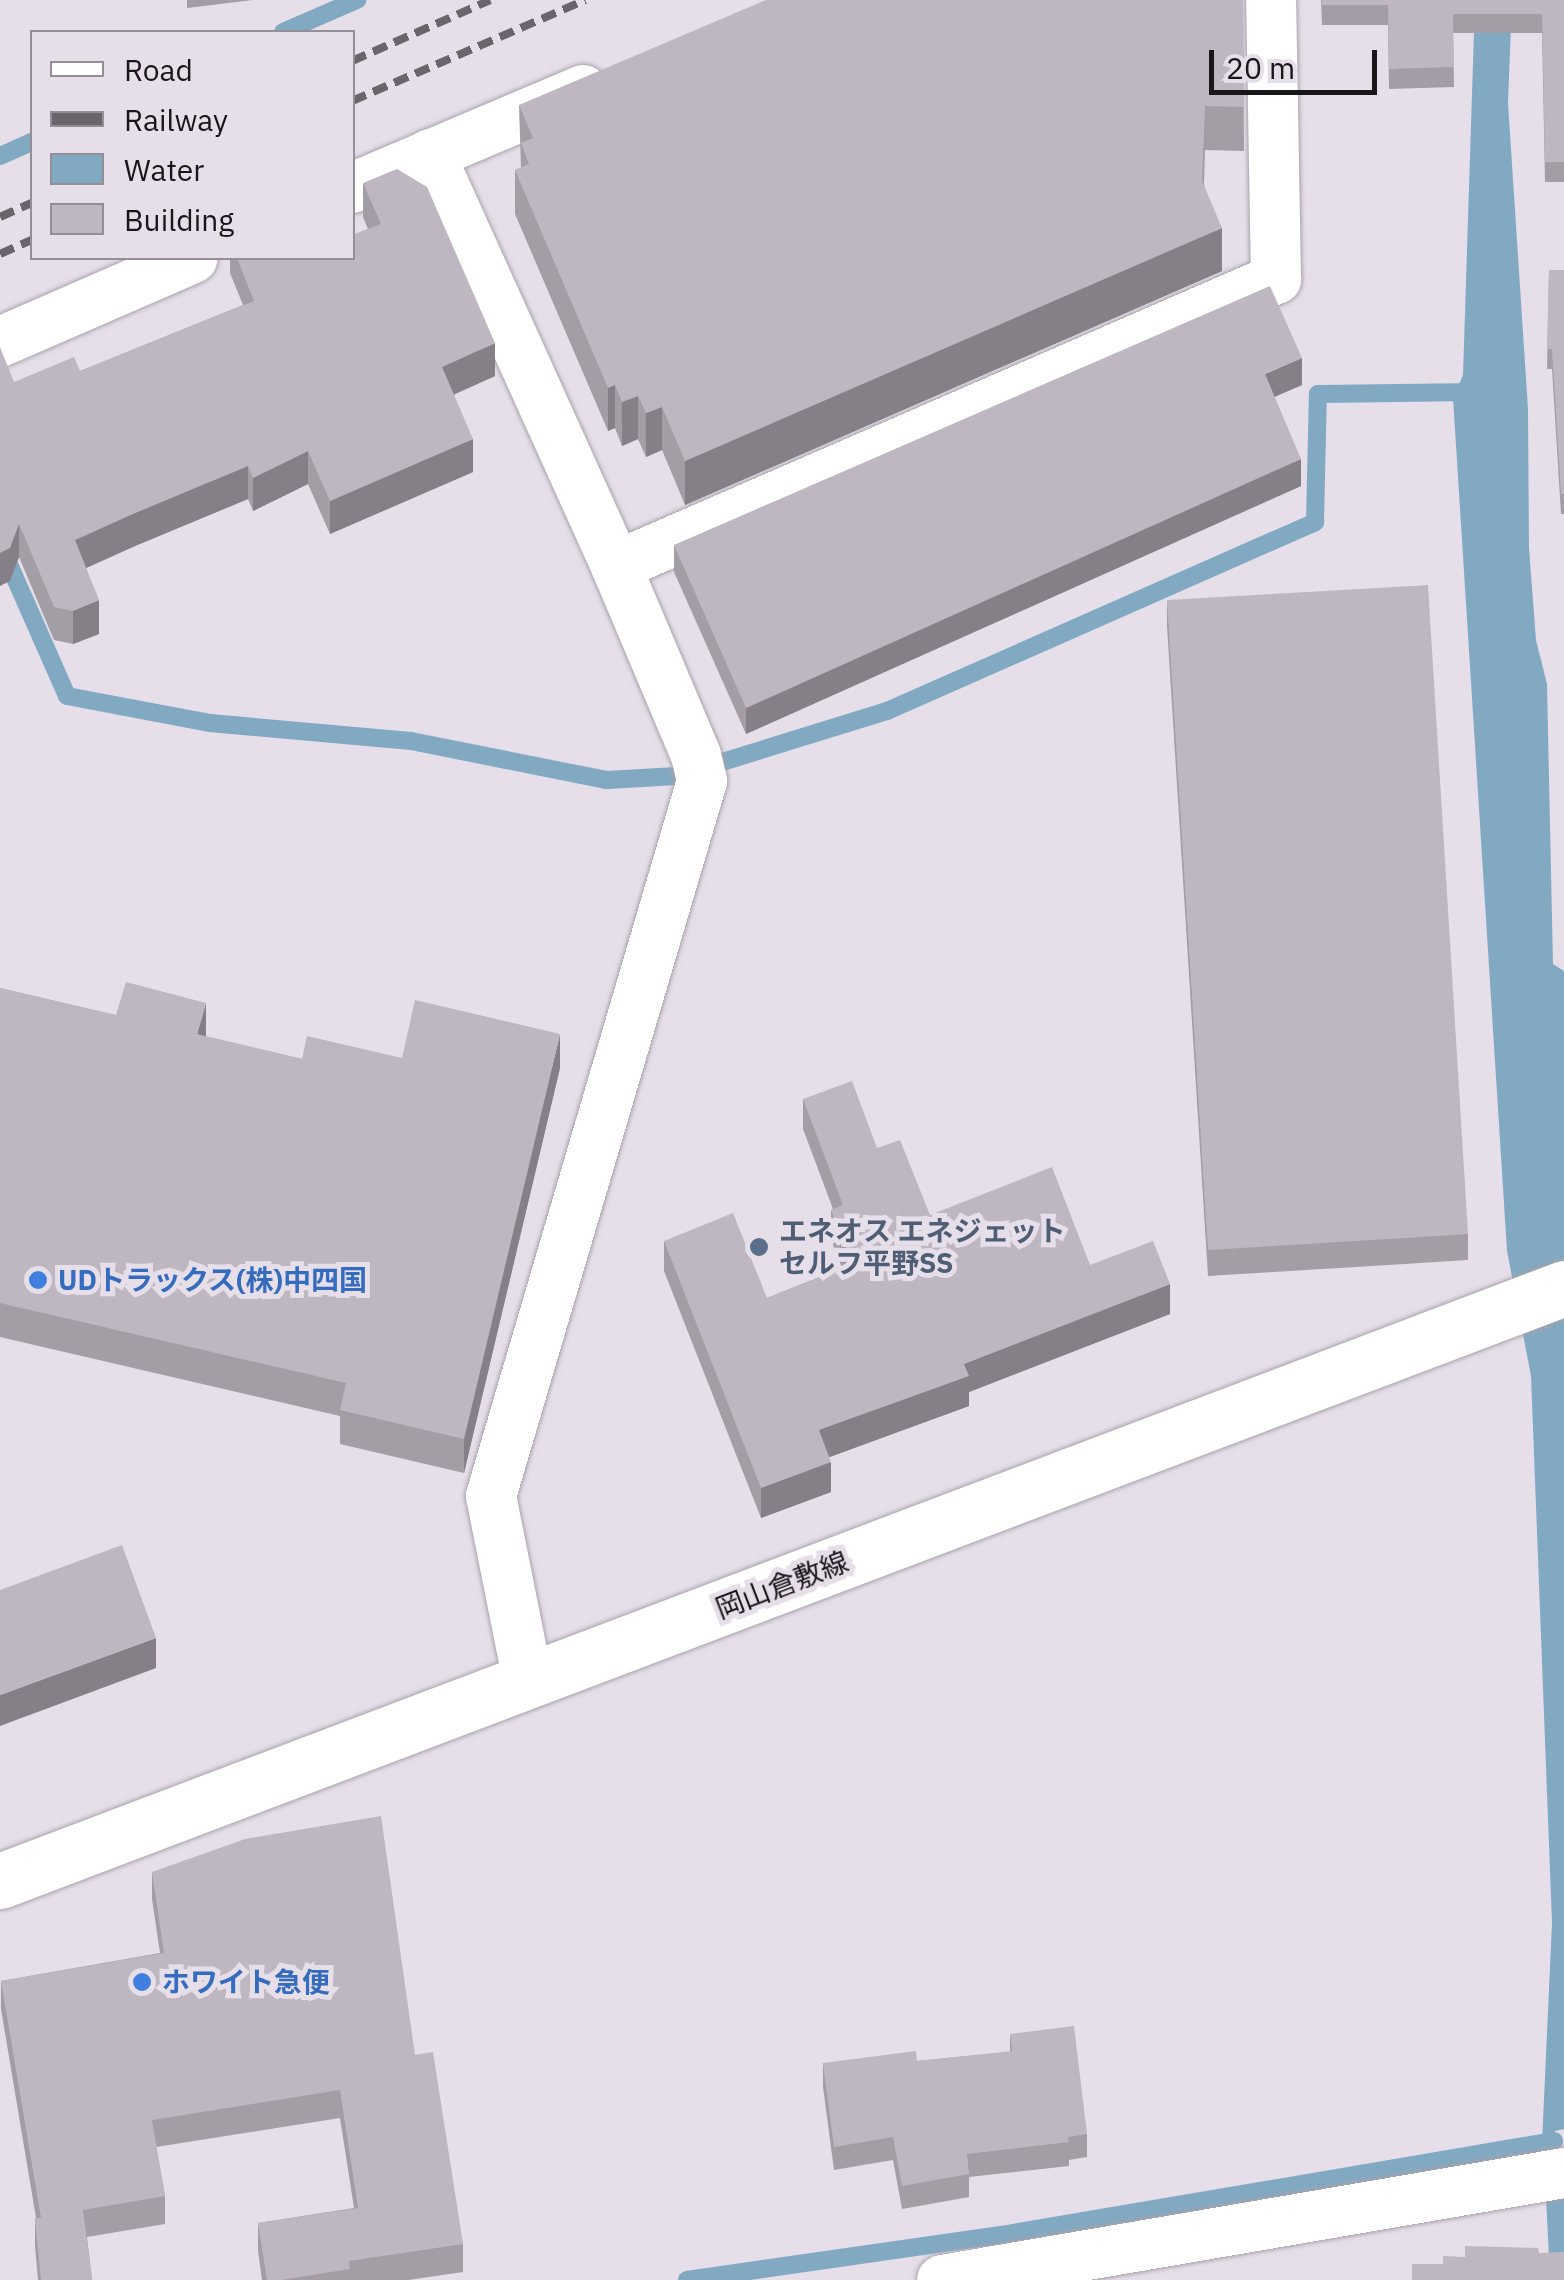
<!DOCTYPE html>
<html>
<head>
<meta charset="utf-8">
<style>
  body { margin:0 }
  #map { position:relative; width:1564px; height:2280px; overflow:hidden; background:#e6dfe9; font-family:"IBM Plex Sans","Noto Sans JP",sans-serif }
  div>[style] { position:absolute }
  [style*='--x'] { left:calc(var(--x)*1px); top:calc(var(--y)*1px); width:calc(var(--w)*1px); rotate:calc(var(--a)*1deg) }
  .water>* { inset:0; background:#82a9c2 }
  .stream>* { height:18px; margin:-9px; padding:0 9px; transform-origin:9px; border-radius:9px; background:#82a9c2 }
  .roads { filter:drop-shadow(0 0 2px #a9a2ac) drop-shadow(0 0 2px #a9a2ac) }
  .minor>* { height:50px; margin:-25px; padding:0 25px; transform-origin:25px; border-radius:25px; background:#fff }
  .secondary>* { height:55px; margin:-27.5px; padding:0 27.5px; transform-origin:27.5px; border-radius:27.5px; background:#fff }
  .rail>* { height:8px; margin-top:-4px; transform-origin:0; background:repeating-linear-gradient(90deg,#69656b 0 15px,transparent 0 23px) }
  .wall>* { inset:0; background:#a39da6 }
  .shaded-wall>* { inset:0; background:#858087 }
  .building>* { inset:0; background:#beb7c1 }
  .dots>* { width:28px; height:28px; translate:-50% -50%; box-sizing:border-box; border:5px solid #e6dfe9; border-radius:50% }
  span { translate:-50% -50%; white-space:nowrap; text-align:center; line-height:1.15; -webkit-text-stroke:10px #e6dfe9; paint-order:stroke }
  .service-label { font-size:28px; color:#4e5e75; font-weight:700 }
  .left { translate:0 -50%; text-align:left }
  .shop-label { font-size:28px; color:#366cbe; font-weight:700 }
  .street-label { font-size:28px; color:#181619 }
  .legend { position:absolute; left:30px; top:30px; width:325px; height:230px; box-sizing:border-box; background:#e6dfe9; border:2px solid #948f96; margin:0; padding:12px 18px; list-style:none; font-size:30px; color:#181619 }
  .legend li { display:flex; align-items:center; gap:20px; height:50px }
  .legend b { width:50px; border:2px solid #948f96 }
  .scale { position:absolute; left:1209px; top:50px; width:168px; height:45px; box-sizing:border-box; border:5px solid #181619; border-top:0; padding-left:12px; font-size:30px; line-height:35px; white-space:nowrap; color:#181619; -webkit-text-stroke:8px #e6dfe9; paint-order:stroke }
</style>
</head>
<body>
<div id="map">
  <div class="water">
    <i style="clip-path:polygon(1475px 0,1512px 0,1508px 103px,1528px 409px,1529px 548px,1536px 640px,1547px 684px,1553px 964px,1564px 971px,1564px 2129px,1555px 2131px,1554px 2141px,1542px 2143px,1552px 1923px,1531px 1376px,1507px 1251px,1453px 398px,1463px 375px)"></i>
  </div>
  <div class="stream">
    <i style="--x:283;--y:32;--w:81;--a:-23.4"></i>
    <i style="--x:0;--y:156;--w:35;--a:-24"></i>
    <i style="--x:0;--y:544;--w:166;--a:66.2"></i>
    <i style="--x:67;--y:696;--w:146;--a:10.7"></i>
    <i style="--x:210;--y:723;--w:202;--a:5.1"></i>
    <i style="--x:411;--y:741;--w:200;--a:11.3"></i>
    <i style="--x:607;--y:780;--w:70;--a:-3.3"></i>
    <i style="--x:677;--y:776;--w:220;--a:-17.2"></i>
    <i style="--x:887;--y:711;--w:468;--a:-23.8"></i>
    <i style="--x:1315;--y:522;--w:128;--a:-88.7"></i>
    <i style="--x:1318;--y:394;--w:160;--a:-0.7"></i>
    <i style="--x:1554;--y:2176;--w:104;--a:87.2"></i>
    <i style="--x:687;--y:2280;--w:317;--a:-8.2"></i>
    <i style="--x:1001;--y:2235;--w:561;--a:-9.65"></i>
  </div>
  <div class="roads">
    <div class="minor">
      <i style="--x:430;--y:154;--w:452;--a:65.7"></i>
      <i style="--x:616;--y:566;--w:205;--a:67.1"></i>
      <i style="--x:696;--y:755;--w:27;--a:77"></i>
      <i style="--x:702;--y:781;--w:745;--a:106.44"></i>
      <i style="--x:491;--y:1496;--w:189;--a:78.7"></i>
      <i style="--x:352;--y:188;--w:251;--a:-23"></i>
      <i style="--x:0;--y:342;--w:210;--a:-23.5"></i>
      <i style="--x:616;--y:566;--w:720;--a:-23.5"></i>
      <i style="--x:1276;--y:279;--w:279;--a:-91"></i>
      <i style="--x:942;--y:2280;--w:631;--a:-9.76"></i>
    </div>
    <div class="secondary">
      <i style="--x:0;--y:1881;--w:1673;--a:-20.76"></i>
    </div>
  </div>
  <div class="rail">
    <i style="--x:352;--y:61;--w:151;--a:-23.8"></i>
    <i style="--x:352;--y:101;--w:254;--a:-23.4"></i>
    <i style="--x:0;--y:217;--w:35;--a:-24"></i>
    <i style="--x:0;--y:254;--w:35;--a:-24"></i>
  </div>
  <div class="wall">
    <i style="clip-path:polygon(187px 0,253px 0,187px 8px)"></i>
    <i style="clip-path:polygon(1243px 0,1244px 151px,1205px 150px,1204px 184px,1222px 271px,685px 505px,662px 450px,646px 457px,638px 439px,622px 446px,615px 428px,608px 431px,515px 214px,515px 170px,521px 168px,519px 105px)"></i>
    <i style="clip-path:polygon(1321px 0,1564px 0,1564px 182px,1545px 182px,1542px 33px,1453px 33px,1454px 87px,1389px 89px,1388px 25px,1322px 25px)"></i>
    <i style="clip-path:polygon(363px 183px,495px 376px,454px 394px,473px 472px,330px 534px,308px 484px,253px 511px,248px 499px,135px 546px,86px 568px,99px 634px,73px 644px,54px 640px,19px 557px,10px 581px,14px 382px,80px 371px,243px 305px,230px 273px,230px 258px,291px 258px,292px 260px,368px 229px,363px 217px)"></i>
    <i style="clip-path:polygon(1549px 270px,1564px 270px,1564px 514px,1561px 514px,1552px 369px,1547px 369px)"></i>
    <i style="clip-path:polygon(1302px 385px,1274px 397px,1301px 486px,746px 734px,674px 572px,674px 545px)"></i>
    <i style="clip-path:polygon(1167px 600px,1468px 1234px,1468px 1260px,1208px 1276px,1167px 626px)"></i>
    <i style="clip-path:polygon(0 988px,302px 1059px,402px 1058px,560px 1068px,464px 1473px,340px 1444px,340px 1416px,0 1337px)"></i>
    <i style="clip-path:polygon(803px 1099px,877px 1148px,930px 1215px,1090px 1265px,1170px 1314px,969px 1392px,969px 1406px,829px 1457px,831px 1492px,761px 1518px,664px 1271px,664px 1241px,767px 1298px,842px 1268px,831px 1240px,831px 1210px,833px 1209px,803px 1129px)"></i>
    <i style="clip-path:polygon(152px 1872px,415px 2055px,463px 2244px,463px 2272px,408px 2280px,262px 2280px,258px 2251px,258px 2223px,354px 2208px,340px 2118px,156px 2147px,165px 2196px,165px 2224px,87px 2237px,92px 2280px,38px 2280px,35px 2246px,35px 2218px,36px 2218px,1px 2009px,1px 1981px,160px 1953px,152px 1899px)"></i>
    <i style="clip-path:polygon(1010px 2034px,1087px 2134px,1087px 2157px,1069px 2160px,1069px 2166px,969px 2177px,969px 2197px,902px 2209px,893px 2160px,834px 2170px,823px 2087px,823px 2063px,917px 2061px,1010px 2052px)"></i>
  </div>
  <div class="shaded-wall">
    <i style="clip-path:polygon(1222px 228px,1222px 271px,685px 505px,685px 461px)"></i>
    <i style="clip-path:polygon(495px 343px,495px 376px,442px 400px,442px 367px)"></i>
    <i style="clip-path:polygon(1302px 358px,1302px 385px,1265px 401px,1265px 374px)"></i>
    <i style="clip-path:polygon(615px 385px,615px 428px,608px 431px,608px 388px)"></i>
    <i style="clip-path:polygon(638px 396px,638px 439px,622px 446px,622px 402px)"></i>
    <i style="clip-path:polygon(662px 407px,662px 450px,646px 457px,646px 413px)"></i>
    <i style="clip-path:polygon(473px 439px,473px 472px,330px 534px,330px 501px)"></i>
    <i style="clip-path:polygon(308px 451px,308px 484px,253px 511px,253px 478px)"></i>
    <i style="clip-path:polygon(1301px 459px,1301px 486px,746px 734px,746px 708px)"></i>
    <i style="clip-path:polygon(248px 466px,248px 499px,135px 546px,75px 573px,75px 540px,135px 513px)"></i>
    <i style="clip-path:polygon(19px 524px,19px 557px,10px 581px,0 586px,0 553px)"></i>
    <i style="clip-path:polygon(99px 600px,99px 634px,73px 644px,73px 611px)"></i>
    <i style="clip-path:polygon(206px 1003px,206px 1038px,197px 1034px)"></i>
    <i style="clip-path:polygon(560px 1034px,560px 1068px,464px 1473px,464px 1439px)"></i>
    <i style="clip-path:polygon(1170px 1284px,1170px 1314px,969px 1392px,969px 1406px,819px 1461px,819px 1430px,964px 1364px)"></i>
    <i style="clip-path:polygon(831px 1462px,831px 1492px,761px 1518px,761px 1488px)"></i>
    <i style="clip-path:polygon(156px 1638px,156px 1668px,0 1726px,0 1695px)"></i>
  </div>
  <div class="building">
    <i style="clip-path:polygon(766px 0,1243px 0,1244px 107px,1205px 106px,1202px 181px,1222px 228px,685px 461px,662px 407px,646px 413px,638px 396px,622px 402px,615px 385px,608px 388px,515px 170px,529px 164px,521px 143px,533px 138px,519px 105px)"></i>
    <i style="clip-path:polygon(1322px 0,1564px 0,1564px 162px,1545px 162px,1542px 14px,1453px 14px,1454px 67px,1389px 69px,1388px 5px,1322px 5px)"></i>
    <i style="clip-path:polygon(397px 169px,427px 187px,495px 343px,442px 367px,473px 439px,330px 501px,308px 451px,253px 478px,248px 466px,135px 513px,75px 540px,99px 600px,73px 611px,54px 607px,19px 524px,10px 548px,0 553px,0 347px,14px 382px,74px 357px,80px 371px,254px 301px,237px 258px,291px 258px,292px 260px,298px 258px,352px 258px,352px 235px,381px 224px,363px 183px)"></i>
    <i style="clip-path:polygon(1549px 270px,1564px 270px,1564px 494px,1561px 494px,1552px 349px,1547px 349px)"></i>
    <i style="clip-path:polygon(1270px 286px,1302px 358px,1265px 374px,1301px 459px,746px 708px,674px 545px)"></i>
    <i style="clip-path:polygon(1428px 585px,1468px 1234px,1208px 1250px,1167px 600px)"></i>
    <i style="clip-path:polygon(126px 982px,206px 1003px,197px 1034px,302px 1059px,307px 1036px,402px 1058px,415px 1000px,560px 1034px,464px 1439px,340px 1410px,346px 1383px,0 1303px,0 988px,116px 1015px)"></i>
    <i style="clip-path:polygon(852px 1081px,877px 1148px,900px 1140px,930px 1215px,1052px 1167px,1090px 1265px,1153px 1241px,1170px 1284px,964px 1364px,969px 1376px,819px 1430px,831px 1462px,761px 1488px,664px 1241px,733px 1213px,767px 1298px,852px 1264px,831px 1210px,843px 1205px,803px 1099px)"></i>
    <i style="clip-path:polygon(122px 1545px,156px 1638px,0 1695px,0 1590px)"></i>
    <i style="clip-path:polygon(381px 1816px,415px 2055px,433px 2052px,463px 2244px,349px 2261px,350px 2269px,281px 2280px,267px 2280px,258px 2223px,358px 2208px,340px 2090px,152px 2120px,165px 2196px,83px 2210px,92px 2280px,41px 2280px,35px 2218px,41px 2218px,1px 1981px,164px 1953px,152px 1872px,245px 1839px)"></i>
    <i style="clip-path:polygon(1074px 2026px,1087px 2134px,1068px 2137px,1069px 2142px,967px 2154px,969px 2174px,902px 2186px,893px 2137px,834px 2147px,823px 2063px,916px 2051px,917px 2061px,1012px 2051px,1010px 2034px)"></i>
    <i style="clip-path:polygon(1465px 2246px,1538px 2248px,1539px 2253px,1564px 2252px,1564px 2280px,1412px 2280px,1412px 2264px,1443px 2264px,1443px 2256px,1465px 2257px)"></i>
  </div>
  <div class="dots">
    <i style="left:759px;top:1247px;background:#5c6f8a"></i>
    <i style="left:38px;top:1280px;background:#3f7fe0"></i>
    <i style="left:142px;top:1982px;background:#3f7fe0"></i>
  </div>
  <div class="service-label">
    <span class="left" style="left:779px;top:1247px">エネオス エネジェット<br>セルフ平野SS</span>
  </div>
  <div class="shop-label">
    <span class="left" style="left:58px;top:1280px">UDトラックス(株)中四国</span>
    <span class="left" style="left:162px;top:1982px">ホワイト急便</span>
  </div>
  <div class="street-label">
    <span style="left:782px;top:1585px;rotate:-21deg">岡山倉敷線</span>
  </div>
  <ul class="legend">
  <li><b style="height:12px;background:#fff"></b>Road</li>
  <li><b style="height:12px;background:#69656b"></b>Railway</li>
  <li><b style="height:28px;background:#82a9c2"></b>Water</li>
  <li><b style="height:28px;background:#beb7c1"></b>Building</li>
  </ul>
  <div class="scale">20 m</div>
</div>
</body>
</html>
